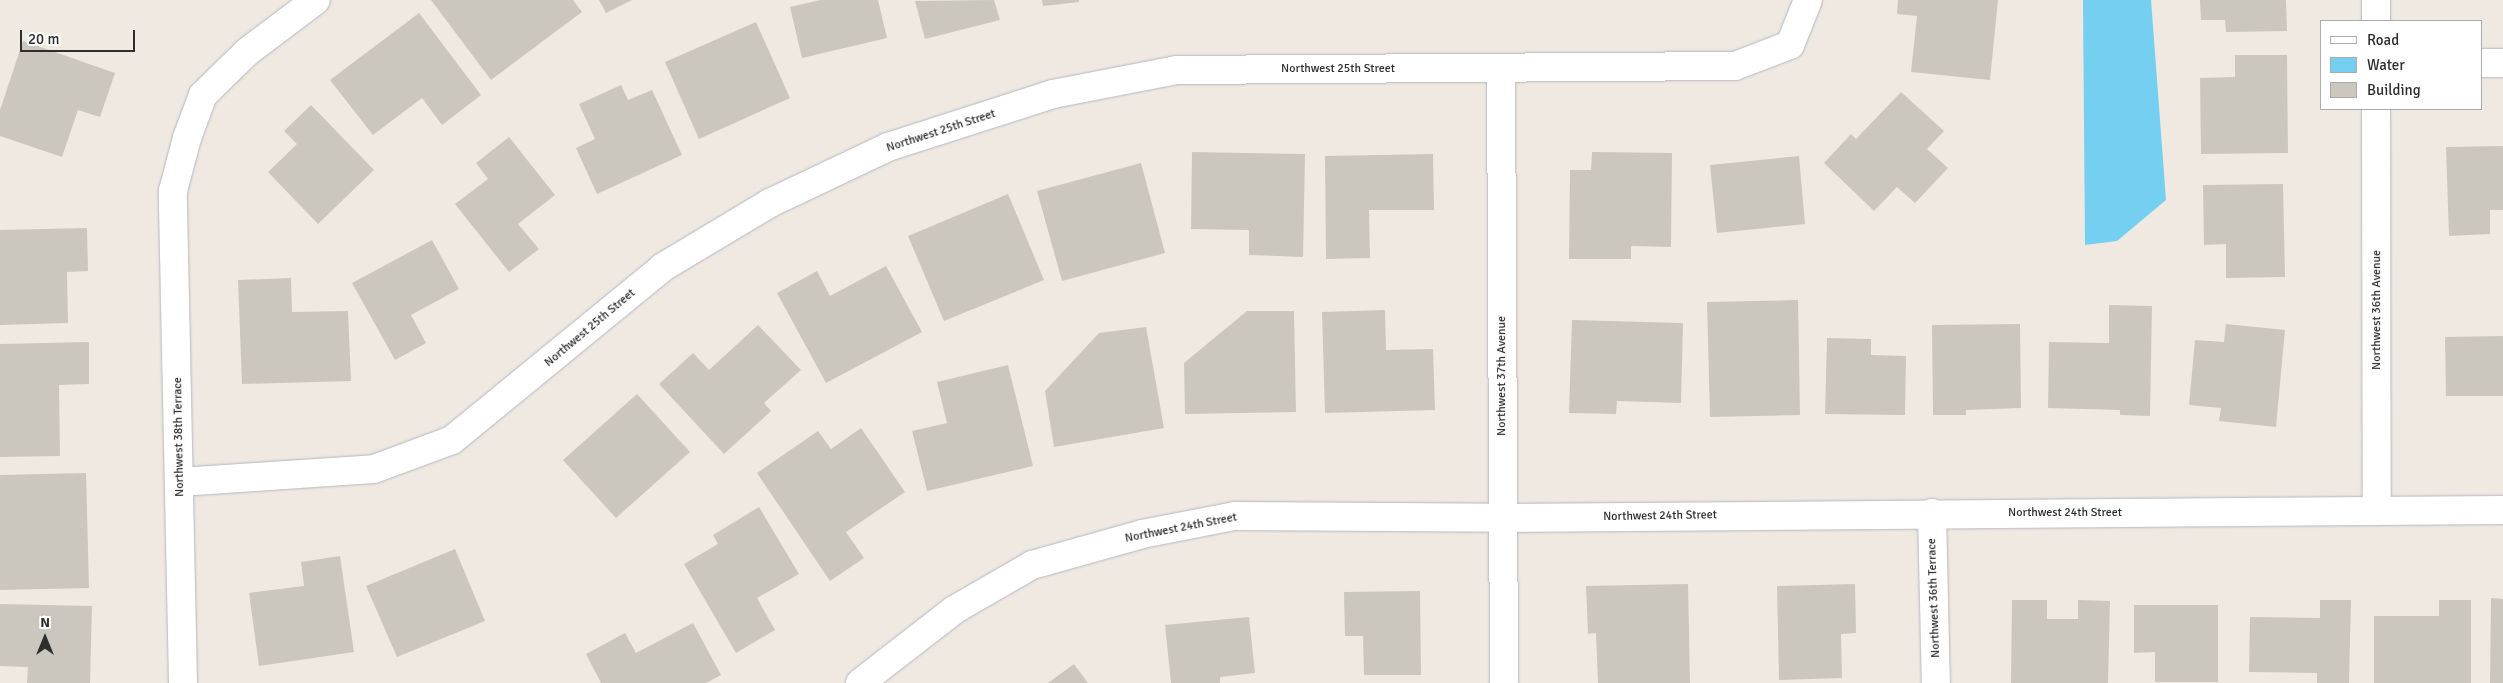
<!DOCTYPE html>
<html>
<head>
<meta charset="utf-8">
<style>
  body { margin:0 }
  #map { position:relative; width:2503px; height:683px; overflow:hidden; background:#efe9e1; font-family:Signika,sans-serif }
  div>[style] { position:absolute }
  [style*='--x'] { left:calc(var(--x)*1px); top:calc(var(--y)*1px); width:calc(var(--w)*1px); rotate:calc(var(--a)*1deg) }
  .water>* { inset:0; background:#75cff0 }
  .building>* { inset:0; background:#cbc7bf }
  .roads { filter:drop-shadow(0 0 1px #b4b7c1) drop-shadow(0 0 1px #b4b7c1) }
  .street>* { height:28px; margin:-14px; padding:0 14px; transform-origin:14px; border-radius:14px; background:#fff }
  span { translate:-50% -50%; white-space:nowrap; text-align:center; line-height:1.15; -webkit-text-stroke:4px #fff; paint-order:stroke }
  .street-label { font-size:12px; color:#2e2e2e }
  .legend { position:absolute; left:2320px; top:20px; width:162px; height:90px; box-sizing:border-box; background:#fff; border:1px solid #ababab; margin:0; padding:6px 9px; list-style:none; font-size:15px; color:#2e2e2e }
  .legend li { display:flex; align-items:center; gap:10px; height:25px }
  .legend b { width:25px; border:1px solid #ababab }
  .north { position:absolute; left:20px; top:613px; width:50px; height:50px; -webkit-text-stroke:4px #fff; paint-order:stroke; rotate:0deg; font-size:14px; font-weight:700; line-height:20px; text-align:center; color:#2e2e2e }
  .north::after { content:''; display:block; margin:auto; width:18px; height:22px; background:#2e2e2e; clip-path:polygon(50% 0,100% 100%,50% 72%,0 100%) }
  .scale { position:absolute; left:20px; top:30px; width:115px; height:22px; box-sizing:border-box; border:2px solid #2e2e2e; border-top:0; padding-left:6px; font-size:15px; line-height:18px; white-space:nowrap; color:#2e2e2e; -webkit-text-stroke:4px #fff; paint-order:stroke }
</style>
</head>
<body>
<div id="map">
  <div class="water">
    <i style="clip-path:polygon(2083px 0,2151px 0,2166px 200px,2117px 241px,2085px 245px)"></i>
  </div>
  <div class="building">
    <i style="clip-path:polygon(431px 0,573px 0,582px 12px,491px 80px)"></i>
    <i style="clip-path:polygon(599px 0,632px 0,606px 13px)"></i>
    <i style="clip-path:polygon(821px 0,878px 0,887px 38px,802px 58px,790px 7px)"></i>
    <i style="clip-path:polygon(994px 0,1000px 20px,925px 39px,915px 1px)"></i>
    <i style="clip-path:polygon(1042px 0,1079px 0,1079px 2px,1043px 6px)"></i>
    <i style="clip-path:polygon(1898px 0,1998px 0,1990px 80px,1911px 72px,1917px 16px,1897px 14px)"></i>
    <i style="clip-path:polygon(2200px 0,2286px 0,2287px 31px,2226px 32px,2225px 20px,2201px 20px)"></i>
    <i style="clip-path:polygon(419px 13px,481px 95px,442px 125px,422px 98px,373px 135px,330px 80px)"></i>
    <i style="clip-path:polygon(756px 22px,790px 98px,699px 139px,665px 62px)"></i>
    <i style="clip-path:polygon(23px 41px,115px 73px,100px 117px,78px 110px,62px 157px,0 136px,0 110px)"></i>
    <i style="clip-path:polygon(2235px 55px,2287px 55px,2288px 153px,2201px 154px,2200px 78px,2235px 77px)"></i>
    <i style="clip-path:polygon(621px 85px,628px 100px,652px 90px,682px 155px,597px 194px,576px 148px,595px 139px,579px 104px)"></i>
    <i style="clip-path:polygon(1901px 92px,1944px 131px,1927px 149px,1948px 168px,1915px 203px,1897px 187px,1874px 211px,1824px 163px,1851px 134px,1856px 139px)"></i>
    <i style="clip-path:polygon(311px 105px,374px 170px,318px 224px,268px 172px,297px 144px,284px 131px)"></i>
    <i style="clip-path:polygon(509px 137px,555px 195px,518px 224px,539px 249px,509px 272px,455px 204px,488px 179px,476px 163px)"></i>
    <i style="clip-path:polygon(2503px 146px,2503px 210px,2490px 210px,2490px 234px,2449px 236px,2446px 147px)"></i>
    <i style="clip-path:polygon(1192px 152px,1305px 154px,1303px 257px,1249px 255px,1249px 230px,1191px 229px)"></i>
    <i style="clip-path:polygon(1592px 152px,1672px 153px,1671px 247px,1631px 246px,1631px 259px,1569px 259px,1570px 170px,1591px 170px)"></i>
    <i style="clip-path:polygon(1433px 154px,1434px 210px,1369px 210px,1370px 258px,1326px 259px,1325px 156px)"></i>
    <i style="clip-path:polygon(1799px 156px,1805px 224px,1717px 233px,1710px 165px)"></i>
    <i style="clip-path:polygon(1141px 163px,1165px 253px,1062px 281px,1037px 191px)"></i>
    <i style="clip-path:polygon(2283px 184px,2285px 277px,2226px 278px,2226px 244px,2204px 245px,2203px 185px)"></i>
    <i style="clip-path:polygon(1008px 194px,1044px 280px,944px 321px,908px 236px)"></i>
    <i style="clip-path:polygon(87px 228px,88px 271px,67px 272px,68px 323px,0 325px,0 230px)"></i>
    <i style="clip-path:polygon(432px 240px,459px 289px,411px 315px,426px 343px,395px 360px,352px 283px)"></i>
    <i style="clip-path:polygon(886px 266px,922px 332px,826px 383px,777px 293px,817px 271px,830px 296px)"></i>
    <i style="clip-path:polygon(291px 278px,292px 312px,348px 311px,351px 381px,242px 384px,238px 280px)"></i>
    <i style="clip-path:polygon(1798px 300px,1800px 415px,1710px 417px,1707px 302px)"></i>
    <i style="clip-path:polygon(2109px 305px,2152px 306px,2150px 416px,2120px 415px,2120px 410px,2048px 408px,2049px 342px,2109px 343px)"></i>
    <i style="clip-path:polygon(1385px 310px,1386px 350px,1433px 349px,1435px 410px,1325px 413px,1322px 312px)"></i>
    <i style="clip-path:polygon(1247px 311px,1294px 311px,1296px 412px,1185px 414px,1184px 363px)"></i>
    <i style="clip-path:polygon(1572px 320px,1683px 323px,1681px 403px,1617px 401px,1616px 414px,1569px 413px)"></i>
    <i style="clip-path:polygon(2020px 324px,2021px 408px,1966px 410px,1966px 415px,1933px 415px,1932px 325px)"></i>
    <i style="clip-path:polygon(2226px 324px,2285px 330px,2276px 427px,2219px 421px,2221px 408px,2189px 405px,2195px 340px,2224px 342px)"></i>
    <i style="clip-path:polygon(758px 325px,801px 370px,764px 403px,771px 411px,724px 454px,659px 384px,693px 353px,709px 370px)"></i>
    <i style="clip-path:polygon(1146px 327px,1164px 428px,1054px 447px,1045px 391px,1099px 333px)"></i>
    <i style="clip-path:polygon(2503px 336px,2503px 396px,2446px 396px,2445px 337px)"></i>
    <i style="clip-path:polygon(1827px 338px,1871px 339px,1871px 355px,1906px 356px,1905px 415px,1825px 414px)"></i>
    <i style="clip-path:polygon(89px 342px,89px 384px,59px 385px,60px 456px,0 457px,0 344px)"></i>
    <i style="clip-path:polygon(1008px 365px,1033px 466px,927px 491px,912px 431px,947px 423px,937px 382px)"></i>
    <i style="clip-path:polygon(637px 394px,690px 452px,616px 518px,563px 460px)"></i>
    <i style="clip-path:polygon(861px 428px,905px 492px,846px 532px,864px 558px,830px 581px,757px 473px,818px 431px,831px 449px)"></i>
    <i style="clip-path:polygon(86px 473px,89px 588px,0 590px,0 475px)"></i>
    <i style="clip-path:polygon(759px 507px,799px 574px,757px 598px,775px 630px,736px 653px,684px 564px,718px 544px,713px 535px)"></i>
    <i style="clip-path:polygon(455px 549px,485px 621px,397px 657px,366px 586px)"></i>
    <i style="clip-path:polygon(340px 556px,354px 652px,259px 666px,249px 593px,304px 586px,301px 562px)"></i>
    <i style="clip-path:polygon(1688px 584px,1690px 683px,1598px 683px,1596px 633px,1588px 634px,1586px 586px)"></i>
    <i style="clip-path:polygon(1855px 584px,1856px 633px,1841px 634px,1842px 678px,1779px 680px,1777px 586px)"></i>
    <i style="clip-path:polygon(1420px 591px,1421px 675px,1364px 675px,1363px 636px,1345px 636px,1344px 592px)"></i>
    <i style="clip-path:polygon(2491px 598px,2503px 599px,2503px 683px,2490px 683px)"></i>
    <i style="clip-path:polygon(2012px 600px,2047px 600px,2047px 619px,2078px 619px,2078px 600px,2110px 601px,2108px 683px,2011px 683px)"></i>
    <i style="clip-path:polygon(2320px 600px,2351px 600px,2349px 683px,2317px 683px,2317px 673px,2249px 672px,2250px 617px,2320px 618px)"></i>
    <i style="clip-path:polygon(2439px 600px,2471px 600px,2471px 683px,2374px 683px,2374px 616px,2439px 616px)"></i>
    <i style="clip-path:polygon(0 604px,92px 606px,90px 683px,27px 683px,28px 667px,0 666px)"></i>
    <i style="clip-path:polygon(2134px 605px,2218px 605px,2218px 682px,2155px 682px,2155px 652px,2134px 653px)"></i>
    <i style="clip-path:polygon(1249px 617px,1255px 673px,1220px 677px,1220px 683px,1171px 683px,1165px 625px)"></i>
    <i style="clip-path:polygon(693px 623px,721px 675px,706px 683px,601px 683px,586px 654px,625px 633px,636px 653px)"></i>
    <i style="clip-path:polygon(1074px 664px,1088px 683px,1048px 683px)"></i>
  </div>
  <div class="roads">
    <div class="street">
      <i style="--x:2376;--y:0;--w:21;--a:90"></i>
      <i style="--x:2482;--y:63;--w:21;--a:0"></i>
      <i style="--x:1501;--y:68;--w:615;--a:89.72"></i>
      <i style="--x:2376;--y:109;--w:402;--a:89.9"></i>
      <i style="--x:180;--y:482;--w:194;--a:-3.8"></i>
      <i style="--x:374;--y:469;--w:83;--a:-20.4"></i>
      <i style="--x:452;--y:440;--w:273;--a:-39.3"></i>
      <i style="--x:663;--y:267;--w:125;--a:-30.9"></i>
      <i style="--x:770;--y:203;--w:131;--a:-25.4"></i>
      <i style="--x:888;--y:147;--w:173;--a:-17.8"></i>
      <i style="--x:1053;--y:94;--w:126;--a:-11"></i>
      <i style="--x:1177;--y:70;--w:558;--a:-0.41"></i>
      <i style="--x:1735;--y:66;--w:59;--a:-20.9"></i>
      <i style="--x:1790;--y:45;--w:48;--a:-68.2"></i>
      <i style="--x:1932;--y:513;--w:170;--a:88.7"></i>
      <i style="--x:183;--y:683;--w:492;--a:-91.2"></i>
      <i style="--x:173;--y:191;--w:55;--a:-75.2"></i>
      <i style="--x:187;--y:138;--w:46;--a:-69.6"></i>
      <i style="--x:203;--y:95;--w:62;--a:-44.3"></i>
      <i style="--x:247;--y:52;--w:86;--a:-37"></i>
      <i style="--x:860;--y:683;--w:119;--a:-37.8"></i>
      <i style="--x:954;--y:610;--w:90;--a:-30"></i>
      <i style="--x:1032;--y:565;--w:114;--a:-15.7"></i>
      <i style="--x:1142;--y:534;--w:95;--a:-11"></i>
      <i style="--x:1235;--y:516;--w:268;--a:0.4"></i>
      <i style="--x:1503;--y:518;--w:1000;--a:-0.46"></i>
    </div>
  </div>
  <div class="street-label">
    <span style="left:1338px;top:69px">Northwest 25th Street</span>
    <span style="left:941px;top:131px;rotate:-18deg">Northwest 25th Street</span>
    <span style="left:2377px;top:310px;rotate:-90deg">Northwest 36th Avenue</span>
    <span style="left:590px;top:328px;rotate:-40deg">Northwest 25th Street</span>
    <span style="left:1502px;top:376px;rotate:-90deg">Northwest 37th Avenue</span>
    <span style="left:179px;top:437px;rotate:-91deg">Northwest 38th Terrace</span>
    <span style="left:2065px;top:513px">Northwest 24th Street</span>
    <span style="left:1660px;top:516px;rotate:-1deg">Northwest 24th Street</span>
    <span style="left:1181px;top:528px;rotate:-11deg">Northwest 24th Street</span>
    <span style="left:1934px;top:598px;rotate:-92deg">Northwest 36th Terrace</span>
  </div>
  <ul class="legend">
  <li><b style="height:6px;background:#fff"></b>Road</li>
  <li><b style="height:14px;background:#75cff0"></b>Water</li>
  <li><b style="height:14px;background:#cbc7bf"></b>Building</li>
  </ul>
  <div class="north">N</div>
  <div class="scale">20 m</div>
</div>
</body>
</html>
